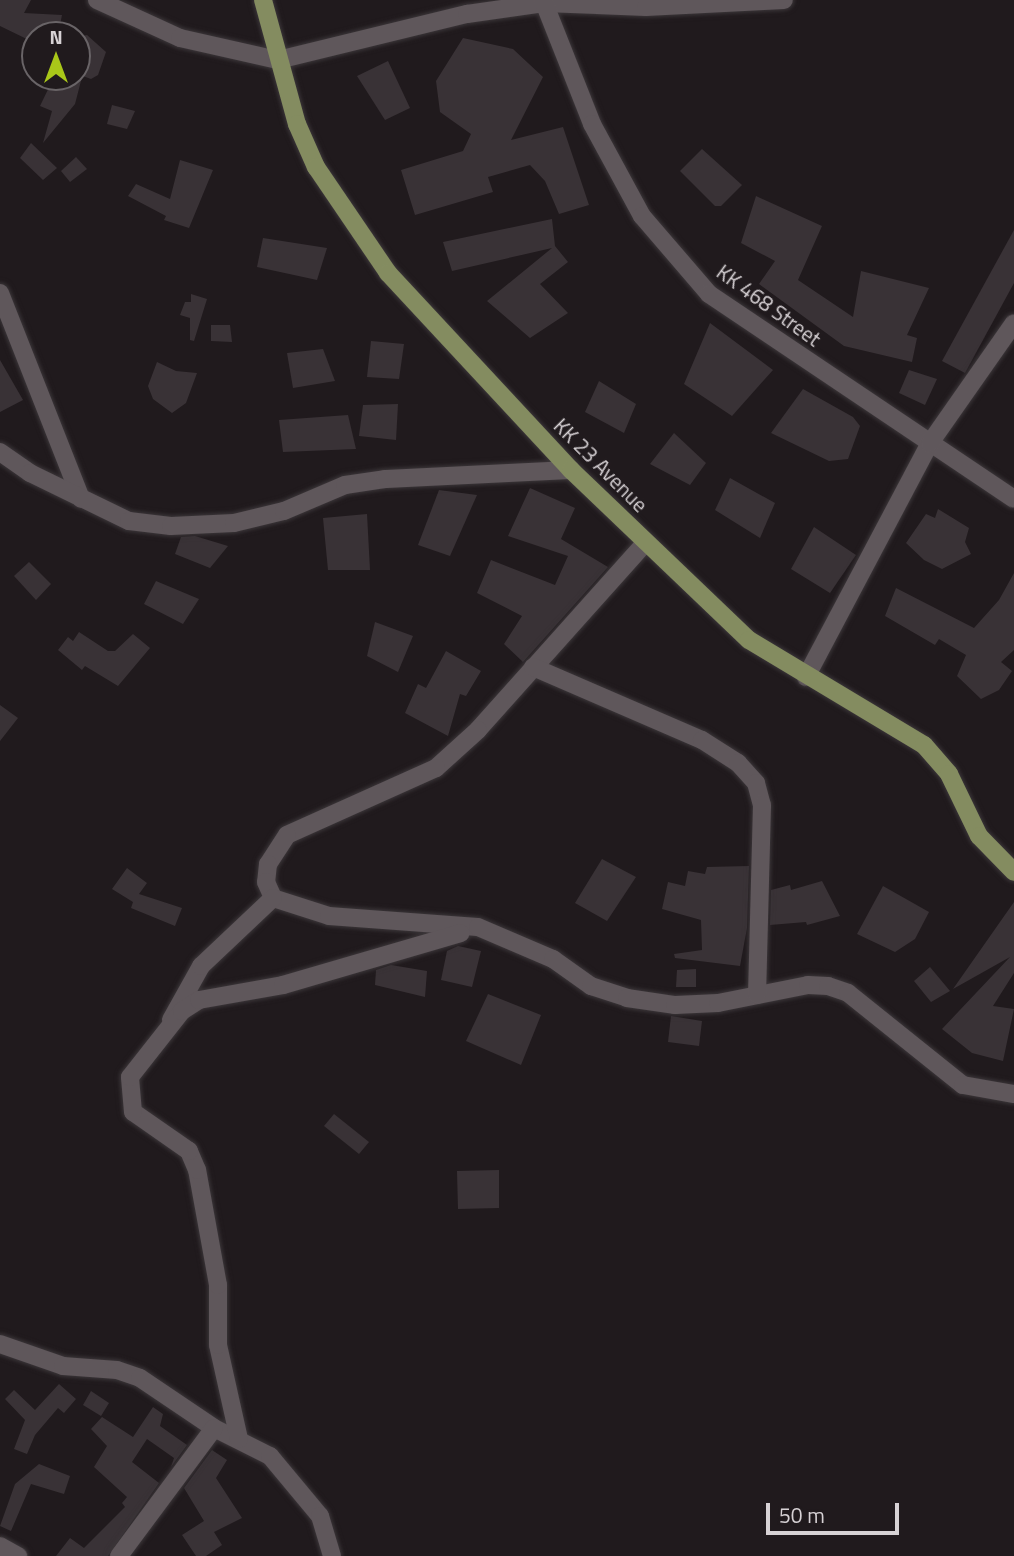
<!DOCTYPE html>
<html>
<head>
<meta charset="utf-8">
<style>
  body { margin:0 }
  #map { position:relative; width:1014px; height:1556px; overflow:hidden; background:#201a1d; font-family:"Titillium Web",sans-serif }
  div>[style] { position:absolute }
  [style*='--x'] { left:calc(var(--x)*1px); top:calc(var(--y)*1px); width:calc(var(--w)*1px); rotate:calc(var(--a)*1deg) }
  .building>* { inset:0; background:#393236 }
  .roads { filter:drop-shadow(0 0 2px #3b3639) drop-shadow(0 0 2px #3b3639) }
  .minor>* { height:18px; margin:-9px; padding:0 9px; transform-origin:9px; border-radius:9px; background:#5f575b }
  .major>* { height:18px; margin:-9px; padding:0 9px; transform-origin:9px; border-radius:9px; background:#848c60 }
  span { translate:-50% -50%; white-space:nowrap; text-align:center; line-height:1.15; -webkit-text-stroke:5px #201a1d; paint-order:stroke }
  .street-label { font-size:21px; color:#d7d2d5 }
  .north { position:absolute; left:21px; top:21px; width:70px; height:70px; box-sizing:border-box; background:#201a1d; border:2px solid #696467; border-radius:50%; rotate:0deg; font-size:19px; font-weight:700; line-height:28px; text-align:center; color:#d7d2d5 }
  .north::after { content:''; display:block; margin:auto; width:24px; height:32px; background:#a9c719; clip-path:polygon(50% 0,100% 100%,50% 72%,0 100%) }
  .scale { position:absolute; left:766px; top:1503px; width:133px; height:32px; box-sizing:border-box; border:4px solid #d7d2d5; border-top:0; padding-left:9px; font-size:21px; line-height:24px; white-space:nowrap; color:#d7d2d5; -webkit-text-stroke:5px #201a1d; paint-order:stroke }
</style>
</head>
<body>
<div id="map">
  <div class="building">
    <i style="clip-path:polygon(0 0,31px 0,24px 13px,62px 15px,58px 35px,35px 35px,35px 43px,0 26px)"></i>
    <i style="clip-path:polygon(87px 35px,106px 52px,98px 75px,91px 79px,77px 74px,77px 37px)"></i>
    <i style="clip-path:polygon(463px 38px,513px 49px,543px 77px,511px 140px,563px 127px,589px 205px,559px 214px,545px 181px,530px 165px,488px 177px,493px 192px,415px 215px,401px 170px,463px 151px,471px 134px,440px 112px,436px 81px)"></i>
    <i style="clip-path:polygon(388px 61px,410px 108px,385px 120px,357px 76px)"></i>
    <i style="clip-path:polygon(54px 77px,82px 77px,75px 104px,43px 143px,52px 111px,40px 106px)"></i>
    <i style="clip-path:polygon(112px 105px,135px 111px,127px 129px,107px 124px)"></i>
    <i style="clip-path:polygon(31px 143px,57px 168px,43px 180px,20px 158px)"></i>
    <i style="clip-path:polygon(702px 149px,742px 185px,721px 206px,715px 206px,680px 171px)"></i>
    <i style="clip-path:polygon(76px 157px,87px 169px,70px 182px,61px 171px)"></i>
    <i style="clip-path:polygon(180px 160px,213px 170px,189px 228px,164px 220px,166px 216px,128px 196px,136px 184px,170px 199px)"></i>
    <i style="clip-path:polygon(756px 196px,822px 226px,798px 280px,853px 317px,861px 271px,929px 288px,907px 335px,917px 338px,912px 362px,844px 346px,759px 284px,775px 261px,741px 243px)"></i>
    <i style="clip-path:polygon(552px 219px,555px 246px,568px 262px,540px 284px,568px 313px,530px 338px,487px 301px,552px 248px,452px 271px,443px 242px)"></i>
    <i style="clip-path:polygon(1014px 230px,1014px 283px,965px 373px,942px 361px)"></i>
    <i style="clip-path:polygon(263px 238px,327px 248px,317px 280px,257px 267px)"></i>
    <i style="clip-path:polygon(191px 294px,207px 299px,194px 341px,190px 340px,190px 318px,180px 315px,185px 302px,191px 302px)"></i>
    <i style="clip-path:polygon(710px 323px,773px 370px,732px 416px,684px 384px)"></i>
    <i style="clip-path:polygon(211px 325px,230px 325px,232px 342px,211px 341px)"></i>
    <i style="clip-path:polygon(371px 341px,404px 344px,399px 379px,367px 377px)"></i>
    <i style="clip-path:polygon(323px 349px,335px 381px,293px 388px,287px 353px)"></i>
    <i style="clip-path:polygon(0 360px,23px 400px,0 412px)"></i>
    <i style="clip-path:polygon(157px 362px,176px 371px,197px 373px,186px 403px,172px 413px,153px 399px,148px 386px)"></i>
    <i style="clip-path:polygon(909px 370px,937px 379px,925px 405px,899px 393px)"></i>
    <i style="clip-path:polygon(599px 381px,636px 404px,624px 433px,585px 412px)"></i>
    <i style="clip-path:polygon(803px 389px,853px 417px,860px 426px,848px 459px,829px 461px,771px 433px)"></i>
    <i style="clip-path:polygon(398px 404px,396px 440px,359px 436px,363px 405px)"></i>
    <i style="clip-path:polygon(348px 415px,356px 449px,283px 452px,279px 420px)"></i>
    <i style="clip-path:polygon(674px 433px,706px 463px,690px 485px,650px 464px)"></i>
    <i style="clip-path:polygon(730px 478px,775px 503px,760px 538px,715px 510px)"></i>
    <i style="clip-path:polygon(530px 488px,575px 508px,561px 539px,608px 567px,523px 662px,504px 644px,522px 616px,477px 593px,491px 560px,555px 585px,568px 556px,508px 536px)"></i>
    <i style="clip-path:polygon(439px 490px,477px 495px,450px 556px,418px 545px)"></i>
    <i style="clip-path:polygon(938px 509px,969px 528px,965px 542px,971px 554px,942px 569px,924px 560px,906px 543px,926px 514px,935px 518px)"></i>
    <i style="clip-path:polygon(367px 514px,370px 570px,328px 570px,323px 518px)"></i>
    <i style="clip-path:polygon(814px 527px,856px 555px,830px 593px,791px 569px)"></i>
    <i style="clip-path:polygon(195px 536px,228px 546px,210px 568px,175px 554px,181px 537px)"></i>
    <i style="clip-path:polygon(29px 562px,51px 584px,36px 600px,14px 576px)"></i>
    <i style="clip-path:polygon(1014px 573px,1014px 650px,1001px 662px,1012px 671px,999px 690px,981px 699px,957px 676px,966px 655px,939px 639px,935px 645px,885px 616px,896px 588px,974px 628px,999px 600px)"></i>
    <i style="clip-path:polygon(156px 581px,199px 599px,183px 624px,144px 604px)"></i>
    <i style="clip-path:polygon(375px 622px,413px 636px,398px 672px,367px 656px)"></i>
    <i style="clip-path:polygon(79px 632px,108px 651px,115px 651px,133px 634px,150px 648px,118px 686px,85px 666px,82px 670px,58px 650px,68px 637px,73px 641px)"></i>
    <i style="clip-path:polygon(446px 651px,481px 671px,466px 696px,460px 694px,448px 736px,405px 713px,418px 684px,426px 688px)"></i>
    <i style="clip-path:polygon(0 705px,18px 718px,0 741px)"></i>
    <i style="clip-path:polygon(602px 859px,636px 877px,607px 921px,575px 903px)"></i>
    <i style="clip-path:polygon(749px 866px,747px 928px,740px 966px,675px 958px,674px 954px,702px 950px,701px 920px,662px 909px,668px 882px,685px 886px,688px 871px,705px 874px,707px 867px)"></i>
    <i style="clip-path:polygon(127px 868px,147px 883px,139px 894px,182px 908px,175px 926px,131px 908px,133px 902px,112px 889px)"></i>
    <i style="clip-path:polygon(822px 881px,840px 916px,807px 925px,806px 922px,770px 925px,771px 890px,790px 885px,791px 890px)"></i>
    <i style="clip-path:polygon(883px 886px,929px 912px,915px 939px,895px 952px,857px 934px)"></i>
    <i style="clip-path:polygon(1014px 902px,1014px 973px,993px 1006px,1014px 1009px,1003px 1061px,972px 1053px,942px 1029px,1010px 957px,953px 989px)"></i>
    <i style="clip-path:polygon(458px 946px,481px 951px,472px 987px,441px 980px,447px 951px)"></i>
    <i style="clip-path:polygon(391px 965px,427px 971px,425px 997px,375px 985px,376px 970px)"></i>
    <i style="clip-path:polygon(930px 967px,950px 991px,931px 1002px,914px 981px)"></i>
    <i style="clip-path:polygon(696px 969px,696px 987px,676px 987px,677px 970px)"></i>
    <i style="clip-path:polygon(488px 994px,541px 1015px,521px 1065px,466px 1041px)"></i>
    <i style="clip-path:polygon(671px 1016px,702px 1021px,699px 1046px,668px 1042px)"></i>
    <i style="clip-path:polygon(334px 1114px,369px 1142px,359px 1154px,324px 1126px)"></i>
    <i style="clip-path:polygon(499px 1170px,499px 1208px,458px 1209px,457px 1171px)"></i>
    <i style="clip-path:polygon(59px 1384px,76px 1399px,64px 1413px,58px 1408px,35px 1435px,27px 1454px,14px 1449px,25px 1420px,5px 1399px,14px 1390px,35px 1410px)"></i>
    <i style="clip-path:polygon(91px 1391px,109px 1403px,101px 1416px,83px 1405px)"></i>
    <i style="clip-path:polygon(153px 1407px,163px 1414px,160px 1426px,187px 1445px,171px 1467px,174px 1458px,147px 1439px,132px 1462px,159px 1483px,108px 1556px,56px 1556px,70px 1538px,84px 1548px,125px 1507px,122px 1503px,127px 1497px,94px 1467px,107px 1446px,91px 1429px,102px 1417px,133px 1437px)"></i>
    <i style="clip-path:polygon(212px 1450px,227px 1460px,216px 1478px,242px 1518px,214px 1532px,222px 1545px,206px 1556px,196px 1556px,182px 1535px,204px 1521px,184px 1488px)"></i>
    <i style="clip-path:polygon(39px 1464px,70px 1476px,64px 1494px,31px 1484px,11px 1531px,0 1526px,15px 1484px)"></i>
  </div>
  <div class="roads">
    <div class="minor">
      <i style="--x:97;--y:0;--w:91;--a:24.6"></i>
      <i style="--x:180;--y:38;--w:100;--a:12.7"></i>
      <i style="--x:278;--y:60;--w:195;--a:-13.7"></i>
      <i style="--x:467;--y:14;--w:78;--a:-8.1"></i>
      <i style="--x:544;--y:3;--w:102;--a:2.2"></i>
      <i style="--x:646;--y:7;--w:138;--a:-2.9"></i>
      <i style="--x:543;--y:0;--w:133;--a:68.4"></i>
      <i style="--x:592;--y:124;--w:105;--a:61.5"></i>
      <i style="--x:642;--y:216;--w:103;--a:49.3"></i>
      <i style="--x:709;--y:294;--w:367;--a:33.9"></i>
      <i style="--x:0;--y:293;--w:221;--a:68.5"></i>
      <i style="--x:0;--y:452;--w:37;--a:35"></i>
      <i style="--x:30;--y:473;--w:110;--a:25.9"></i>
      <i style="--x:129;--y:521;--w:42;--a:6.8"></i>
      <i style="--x:171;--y:526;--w:63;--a:-2.7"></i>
      <i style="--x:234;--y:523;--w:51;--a:-13.5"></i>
      <i style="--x:284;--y:511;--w:66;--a:-23.1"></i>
      <i style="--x:345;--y:485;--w:40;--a:-8.5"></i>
      <i style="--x:385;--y:479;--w:186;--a:-2.8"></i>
      <i style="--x:646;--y:542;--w:252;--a:131.8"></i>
      <i style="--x:478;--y:730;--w:57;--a:137.9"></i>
      <i style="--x:436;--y:768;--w:163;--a:155.8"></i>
      <i style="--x:287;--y:835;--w:35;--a:123"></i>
      <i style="--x:268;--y:864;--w:18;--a:96"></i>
      <i style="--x:266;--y:882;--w:17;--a:66"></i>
      <i style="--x:273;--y:898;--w:59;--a:17.8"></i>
      <i style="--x:329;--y:916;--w:149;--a:4.2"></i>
      <i style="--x:478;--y:927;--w:82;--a:23.1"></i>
      <i style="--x:553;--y:959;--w:47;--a:35.4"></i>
      <i style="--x:591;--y:986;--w:38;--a:18"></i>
      <i style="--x:627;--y:998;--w:49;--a:8.3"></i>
      <i style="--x:675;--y:1005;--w:43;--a:-2.7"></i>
      <i style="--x:718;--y:1003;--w:92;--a:-11.3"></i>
      <i style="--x:808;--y:985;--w:20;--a:3"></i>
      <i style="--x:828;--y:986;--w:21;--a:19"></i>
      <i style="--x:848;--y:993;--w:147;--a:38.7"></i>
      <i style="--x:963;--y:1085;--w:52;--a:10"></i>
      <i style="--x:533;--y:667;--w:184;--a:23.4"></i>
      <i style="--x:702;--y:740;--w:43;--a:32.6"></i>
      <i style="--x:738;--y:763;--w:27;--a:48"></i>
      <i style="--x:756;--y:783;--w:23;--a:75"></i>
      <i style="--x:762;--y:805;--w:190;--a:91.5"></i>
      <i style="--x:806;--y:677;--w:265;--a:-62.1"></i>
      <i style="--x:930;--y:443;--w:146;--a:-55"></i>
      <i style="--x:171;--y:1020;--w:62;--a:-60.9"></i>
      <i style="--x:201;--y:966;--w:99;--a:-43.4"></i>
      <i style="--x:0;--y:1344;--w:67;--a:19.2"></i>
      <i style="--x:63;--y:1366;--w:54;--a:4.2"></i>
      <i style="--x:117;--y:1370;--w:24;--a:19"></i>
      <i style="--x:140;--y:1378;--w:89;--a:34"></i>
      <i style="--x:214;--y:1428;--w:63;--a:26.6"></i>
      <i style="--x:270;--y:1456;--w:78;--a:50.2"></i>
      <i style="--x:320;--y:1516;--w:42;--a:73.3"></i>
      <i style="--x:239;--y:1439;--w:96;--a:-102.6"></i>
      <i style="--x:218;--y:1345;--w:60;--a:-90"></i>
      <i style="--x:218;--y:1285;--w:117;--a:-100.3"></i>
      <i style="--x:197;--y:1170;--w:21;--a:-113"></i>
      <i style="--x:189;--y:1151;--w:68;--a:-145.1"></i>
      <i style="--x:133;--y:1112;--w:35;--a:-95"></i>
      <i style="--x:130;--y:1077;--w:84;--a:-51.8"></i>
      <i style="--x:182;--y:1011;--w:20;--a:-33"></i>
      <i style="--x:199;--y:1000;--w:85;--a:-10.1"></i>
      <i style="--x:283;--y:985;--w:185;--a:-16.3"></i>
      <i style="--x:0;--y:1546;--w:21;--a:29"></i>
      <i style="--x:119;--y:1556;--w:159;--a:-53.4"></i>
    </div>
    <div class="major">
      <i style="--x:263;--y:0;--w:129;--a:74.7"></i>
      <i style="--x:297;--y:124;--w:47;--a:66.2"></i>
      <i style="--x:316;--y:167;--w:128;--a:55.8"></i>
      <i style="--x:388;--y:273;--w:269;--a:47.1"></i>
      <i style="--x:571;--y:470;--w:246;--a:43.7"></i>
      <i style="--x:749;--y:640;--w:204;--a:31"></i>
      <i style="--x:924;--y:745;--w:38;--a:49"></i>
      <i style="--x:949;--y:774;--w:69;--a:64.2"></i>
      <i style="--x:979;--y:836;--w:50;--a:45.8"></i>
    </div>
  </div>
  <div class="street-label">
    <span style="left:769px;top:305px;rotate:36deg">KK 468 Street</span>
    <span style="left:601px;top:465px;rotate:45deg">KK 23 Avenue</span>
  </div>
  <div class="north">N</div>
  <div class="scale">50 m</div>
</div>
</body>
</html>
